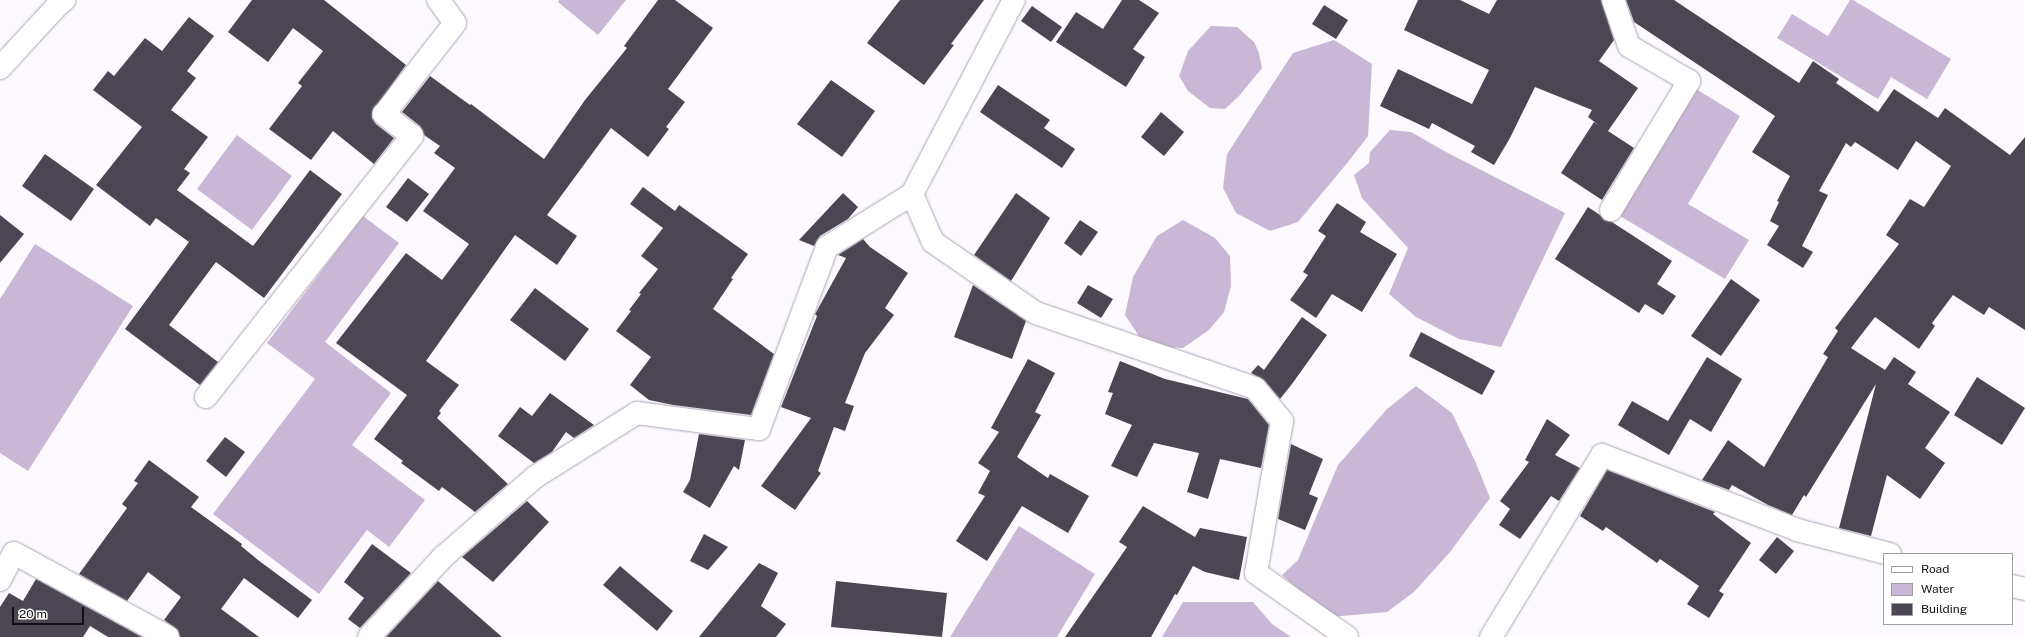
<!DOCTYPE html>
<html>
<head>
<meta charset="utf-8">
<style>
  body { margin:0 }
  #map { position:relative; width:2025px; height:637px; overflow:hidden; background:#fcf9ff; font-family:"Public Sans",sans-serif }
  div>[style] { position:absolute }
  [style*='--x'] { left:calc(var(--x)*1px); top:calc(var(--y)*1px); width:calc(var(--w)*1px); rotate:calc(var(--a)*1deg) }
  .water>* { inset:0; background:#c8b7d6 }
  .building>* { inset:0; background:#4c4652 }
  .roads { filter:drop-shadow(0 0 1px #aca5b3) drop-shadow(0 0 1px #aca5b3) }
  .street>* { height:22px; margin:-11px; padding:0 11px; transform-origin:11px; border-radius:11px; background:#fff }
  span { translate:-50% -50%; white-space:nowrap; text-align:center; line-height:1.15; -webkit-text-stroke:4px #fff; paint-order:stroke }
  .legend { position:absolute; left:1883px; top:553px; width:130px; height:72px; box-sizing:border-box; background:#fff; border:1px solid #9f9fa1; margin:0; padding:5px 7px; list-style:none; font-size:12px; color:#100e13 }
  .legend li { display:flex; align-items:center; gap:8px; height:20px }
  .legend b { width:20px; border:1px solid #9f9fa1 }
  .scale { position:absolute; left:12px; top:607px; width:72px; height:18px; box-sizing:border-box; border:2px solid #100e13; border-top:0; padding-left:5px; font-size:12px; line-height:14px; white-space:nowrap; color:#100e13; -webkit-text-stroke:3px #fff; paint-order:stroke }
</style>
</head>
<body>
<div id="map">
  <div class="water">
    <i style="clip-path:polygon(559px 0,626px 0,598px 35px,558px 2px)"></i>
    <i style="clip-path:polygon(1850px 0,1853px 0,1951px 59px,1927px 99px,1891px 77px,1878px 99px,1777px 38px,1792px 14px,1828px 36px)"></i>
    <i style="clip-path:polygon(1211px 26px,1237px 27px,1254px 42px,1259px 53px,1262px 68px,1239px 96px,1225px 109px,1210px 108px,1188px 91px,1179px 76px,1188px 51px)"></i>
    <i style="clip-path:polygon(1334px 40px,1372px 64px,1368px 136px,1348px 162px,1298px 222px,1270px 231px,1236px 213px,1223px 188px,1227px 154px,1293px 53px)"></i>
    <i style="clip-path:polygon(1696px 89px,1740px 116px,1688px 204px,1749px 240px,1725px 279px,1620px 216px)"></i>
    <i style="clip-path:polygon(1390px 130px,1411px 132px,1446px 152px,1565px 213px,1501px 347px,1459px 339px,1416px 317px,1389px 294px,1408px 248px,1362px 198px,1354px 175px,1369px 163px,1370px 152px)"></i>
    <i style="clip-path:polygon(237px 135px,292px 176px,252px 230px,197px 189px)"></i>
    <i style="clip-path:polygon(363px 216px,399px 243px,325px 342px,391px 393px,352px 445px,425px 500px,389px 547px,367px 530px,319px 594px,213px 514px,315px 379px,267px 343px)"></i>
    <i style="clip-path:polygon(1183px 220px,1215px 238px,1230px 256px,1231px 286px,1224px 312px,1209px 330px,1183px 348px,1163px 347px,1143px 342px,1125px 315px,1133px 277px,1157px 236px)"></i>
    <i style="clip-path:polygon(35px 244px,133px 306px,28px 471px,0 453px,0 299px)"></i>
    <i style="clip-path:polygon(1416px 386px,1452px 413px,1475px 461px,1490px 498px,1450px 552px,1414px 592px,1387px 612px,1330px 617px,1282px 575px,1298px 560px,1338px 465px,1387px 409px)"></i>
    <i style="clip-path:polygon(1019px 526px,1095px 574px,1057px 637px,950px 637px)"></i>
    <i style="clip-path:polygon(1183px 602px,1253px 602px,1272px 624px,1291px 637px,1162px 637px)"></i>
  </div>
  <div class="building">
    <i style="clip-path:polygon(252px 0,324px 0,406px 65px,372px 112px,372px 118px,376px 124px,394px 138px,374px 164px,333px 131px,311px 160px,269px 129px,302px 86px,298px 83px,323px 51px,293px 28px,268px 62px,228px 32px)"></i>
    <i style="clip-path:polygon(658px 0,675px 0,713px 28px,668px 89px,685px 102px,666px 127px,669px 129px,648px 157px,611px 128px,547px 215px,577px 236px,557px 265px,515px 235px,426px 361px,459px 385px,439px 411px,441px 413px,437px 418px,508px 484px,475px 512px,442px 487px,439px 491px,401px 463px,403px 461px,374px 439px,407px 395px,336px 343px,406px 253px,442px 280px,469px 244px,423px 211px,455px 168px,434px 153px,440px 146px,424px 135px,420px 126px,402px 112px,430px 76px,470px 105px,471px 104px,544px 159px,585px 100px,627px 48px,624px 46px)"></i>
    <i style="clip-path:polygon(900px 0,984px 0,951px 44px,954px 45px,924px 85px,867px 43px)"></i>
    <i style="clip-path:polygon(1122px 0,1139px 0,1159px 13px,1133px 49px,1145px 57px,1126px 87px,1056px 42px,1076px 12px,1103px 29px)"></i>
    <i style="clip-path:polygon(1418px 0,1460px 0,1489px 14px,1497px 0,1601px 0,1614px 40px,1599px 61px,1638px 88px,1608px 131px,1634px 148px,1602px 200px,1561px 173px,1594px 122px,1600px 126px,1588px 117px,1592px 110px,1535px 87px,1510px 138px,1494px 165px,1471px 152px,1475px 146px,1432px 123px,1429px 129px,1380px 106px,1398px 69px,1472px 104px,1489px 70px,1404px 30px)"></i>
    <i style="clip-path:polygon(1626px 0,1674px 0,1799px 83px,1813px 61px,1839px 79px,1836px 83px,1878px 112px,1894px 89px,1938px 118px,1945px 108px,2010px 155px,2025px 137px,2025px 330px,1989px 307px,1984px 315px,1953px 295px,1932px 323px,1935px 326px,1919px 349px,1875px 317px,1851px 348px,1885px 370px,1894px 357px,1916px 372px,1908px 384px,1950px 412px,1925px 448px,1945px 463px,1920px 499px,1887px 475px,1871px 536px,1839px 528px,1876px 384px,1806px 497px,1804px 495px,1792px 515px,1768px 505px,1732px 485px,1729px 490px,1702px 480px,1728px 440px,1764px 467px,1828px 357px,1823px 354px,1838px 331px,1835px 328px,1899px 244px,1886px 235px,1910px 199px,1924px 207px,1951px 166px,1916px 141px,1898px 170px,1855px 142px,1851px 147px,1846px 143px,1819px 191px,1828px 195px,1802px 246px,1813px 252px,1803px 268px,1767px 245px,1779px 226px,1770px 221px,1779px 202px,1777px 201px,1790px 176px,1752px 152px,1775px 116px,1634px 22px)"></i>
    <i style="clip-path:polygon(1324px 5px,1348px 20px,1336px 39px,1312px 24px)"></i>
    <i style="clip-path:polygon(1032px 6px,1062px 27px,1051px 42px,1021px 21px)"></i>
    <i style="clip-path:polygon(189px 17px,214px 36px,187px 71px,196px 78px,171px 110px,208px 137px,184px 169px,190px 173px,177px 190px,253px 246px,310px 170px,342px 194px,264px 298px,216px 262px,169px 325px,218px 362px,200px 385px,125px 329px,189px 242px,156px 218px,150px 226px,96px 185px,142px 127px,93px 90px,108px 71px,114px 76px,145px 38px,162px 51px)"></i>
    <i style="clip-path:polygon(831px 80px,875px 111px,842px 157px,797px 124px)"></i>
    <i style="clip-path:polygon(998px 85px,1050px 120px,1044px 128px,1075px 149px,1062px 168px,980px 112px)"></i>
    <i style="clip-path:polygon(1161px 112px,1184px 132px,1164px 156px,1141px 137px)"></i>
    <i style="clip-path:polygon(45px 154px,94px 189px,71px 221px,22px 186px)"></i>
    <i style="clip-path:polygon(408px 178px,429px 194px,407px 222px,386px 207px)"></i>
    <i style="clip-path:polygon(643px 187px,675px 211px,679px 205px,748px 254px,731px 278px,733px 279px,713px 309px,774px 354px,751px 415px,673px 405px,649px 400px,630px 385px,651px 357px,616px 331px,631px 311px,629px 310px,641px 294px,639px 293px,658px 269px,641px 256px,663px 228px,630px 204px)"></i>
    <i style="clip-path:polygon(843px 193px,858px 207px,848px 219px,820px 236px,814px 246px,799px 240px)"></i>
    <i style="clip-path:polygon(1016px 193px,1050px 218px,1011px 281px,974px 255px)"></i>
    <i style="clip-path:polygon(1337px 203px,1366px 222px,1360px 232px,1397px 254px,1362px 312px,1332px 294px,1316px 318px,1290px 300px,1308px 275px,1303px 272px,1326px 236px,1318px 231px)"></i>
    <i style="clip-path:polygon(1588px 207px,1600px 215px,1604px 220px,1612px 222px,1672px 261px,1657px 284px,1676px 296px,1663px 315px,1645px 304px,1639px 313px,1555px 259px)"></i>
    <i style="clip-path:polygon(0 215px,24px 234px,0 263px)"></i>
    <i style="clip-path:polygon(1080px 220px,1098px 232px,1081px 256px,1064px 243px)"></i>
    <i style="clip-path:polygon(863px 239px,870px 247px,908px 273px,885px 308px,894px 315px,865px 353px,845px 403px,854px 406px,845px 431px,834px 427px,818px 471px,821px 473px,795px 510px,761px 486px,811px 418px,781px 407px,817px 316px,815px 314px,846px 258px,838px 255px)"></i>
    <i style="clip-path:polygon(1731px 279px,1760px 300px,1721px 356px,1691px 336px)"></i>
    <i style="clip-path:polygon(973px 285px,1026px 321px,1012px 359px,954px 337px)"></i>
    <i style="clip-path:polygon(1088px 285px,1113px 299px,1101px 318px,1077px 303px)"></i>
    <i style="clip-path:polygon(535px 288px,589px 329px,565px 361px,510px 320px)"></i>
    <i style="clip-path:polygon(1302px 317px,1327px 335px,1292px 384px,1280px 399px,1264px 380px,1251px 373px,1258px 365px,1264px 370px)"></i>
    <i style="clip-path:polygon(1421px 332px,1495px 371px,1482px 395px,1409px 356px)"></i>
    <i style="clip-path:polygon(1707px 357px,1742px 379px,1711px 432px,1690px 419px,1669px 455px,1618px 425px,1632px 401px,1668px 421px)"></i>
    <i style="clip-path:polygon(1028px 359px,1055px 373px,1035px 412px,1041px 415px,1017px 457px,1048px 478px,1050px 474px,1089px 496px,1068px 533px,1022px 506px,987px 561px,956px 541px,985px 496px,978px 493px,990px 471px,978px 463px,999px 432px,991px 428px)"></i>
    <i style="clip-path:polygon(1120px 361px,1165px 379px,1248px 399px,1269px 425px,1261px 468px,1220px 459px,1208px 499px,1187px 492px,1199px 453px,1154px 443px,1137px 477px,1111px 466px,1132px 425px,1105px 414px,1113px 393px,1108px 392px)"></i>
    <i style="clip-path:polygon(1977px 377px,2025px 408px,2002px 445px,1954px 415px)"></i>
    <i style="clip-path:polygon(550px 393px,594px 425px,574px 438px,566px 432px,552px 452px,534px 463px,498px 436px,520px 407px,532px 416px)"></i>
    <i style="clip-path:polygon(1547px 419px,1570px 435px,1555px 455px,1580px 468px,1559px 501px,1551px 496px,1520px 539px,1499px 525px,1510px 509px,1500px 501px,1529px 462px,1525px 460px)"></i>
    <i style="clip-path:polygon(699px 434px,745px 440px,739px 470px,734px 466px,710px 508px,683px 492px,690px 480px)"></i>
    <i style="clip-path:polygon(225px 437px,245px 452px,226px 477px,206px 461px)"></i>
    <i style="clip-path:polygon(1291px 444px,1323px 459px,1309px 494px,1318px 498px,1305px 530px,1278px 519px)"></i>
    <i style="clip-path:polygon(149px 460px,199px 497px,191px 507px,242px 544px,241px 546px,258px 560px,312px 600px,298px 618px,244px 578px,221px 609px,259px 637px,180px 637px,178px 630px,164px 620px,181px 597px,148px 572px,127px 601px,79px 574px,127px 508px,122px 504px,138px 483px,134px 481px)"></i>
    <i style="clip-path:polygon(1607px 470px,1715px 512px,1713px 514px,1751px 543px,1719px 591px,1724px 594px,1709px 618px,1687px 604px,1699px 586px,1660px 559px,1657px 563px,1606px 527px,1603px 531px,1580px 516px)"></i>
    <i style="clip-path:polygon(527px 501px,549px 522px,493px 582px,462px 557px)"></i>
    <i style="clip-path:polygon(1143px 506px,1195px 537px,1200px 528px,1247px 537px,1239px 580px,1205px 572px,1193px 566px,1177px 595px,1175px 594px,1151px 637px,1065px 637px,1127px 547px,1119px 542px)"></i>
    <i style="clip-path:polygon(704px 534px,728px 547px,708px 570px,690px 561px)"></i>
    <i style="clip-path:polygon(1777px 537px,1794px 551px,1776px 574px,1759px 560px)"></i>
    <i style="clip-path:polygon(372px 544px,411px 573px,360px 628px,348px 619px,364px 598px,344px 582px)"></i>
    <i style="clip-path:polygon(759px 563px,778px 573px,761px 606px,786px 624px,776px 637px,699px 637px)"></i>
    <i style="clip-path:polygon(620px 566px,673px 611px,657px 631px,603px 585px)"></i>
    <i style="clip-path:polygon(36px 579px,142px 637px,108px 637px,90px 626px,83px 637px,0 637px,0 607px,9px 593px,23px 601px)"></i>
    <i style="clip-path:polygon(438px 581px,502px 637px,386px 637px)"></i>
    <i style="clip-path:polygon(836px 581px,947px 593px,942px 637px,831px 627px)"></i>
  </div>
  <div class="roads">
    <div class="street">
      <i style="--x:0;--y:68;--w:83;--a:-47.4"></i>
      <i style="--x:56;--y:7;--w:11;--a:-41"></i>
      <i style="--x:912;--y:194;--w:52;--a:66.4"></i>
      <i style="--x:933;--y:242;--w:125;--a:34.6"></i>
      <i style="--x:1036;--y:313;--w:231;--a:18.9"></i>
      <i style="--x:1255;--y:388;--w:43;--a:50.7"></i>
      <i style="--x:1282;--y:421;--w:154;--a:99.7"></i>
      <i style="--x:1256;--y:573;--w:111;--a:35.1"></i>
      <i style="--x:1611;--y:210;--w:151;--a:-58.8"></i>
      <i style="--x:1689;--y:81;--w:69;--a:-149.7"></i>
      <i style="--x:1629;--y:46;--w:49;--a:-109.2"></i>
      <i style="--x:206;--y:397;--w:333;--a:-51.7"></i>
      <i style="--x:412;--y:136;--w:36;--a:-142"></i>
      <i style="--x:384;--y:114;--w:115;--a:-52"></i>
      <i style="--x:455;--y:23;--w:29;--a:-126"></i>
      <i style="--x:0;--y:580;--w:30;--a:-63"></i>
      <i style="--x:14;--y:553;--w:175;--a:28.6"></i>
      <i style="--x:2012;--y:586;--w:13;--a:13"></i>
      <i style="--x:369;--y:637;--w:109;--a:-47.2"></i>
      <i style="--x:443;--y:557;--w:122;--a:-41"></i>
      <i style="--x:535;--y:477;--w:120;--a:-32.1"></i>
      <i style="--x:637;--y:413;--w:123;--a:7.5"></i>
      <i style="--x:759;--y:429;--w:194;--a:-69.5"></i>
      <i style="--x:827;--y:247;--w:100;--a:-31.9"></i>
      <i style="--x:912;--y:194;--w:219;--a:-62.3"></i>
      <i style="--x:1491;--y:637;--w:213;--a:-58.6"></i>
      <i style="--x:1602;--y:455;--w:209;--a:21"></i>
      <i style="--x:1797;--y:530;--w:96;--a:14.5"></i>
    </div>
  </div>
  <ul class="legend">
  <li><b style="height:5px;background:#fff"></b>Road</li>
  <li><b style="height:11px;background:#c8b7d6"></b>Water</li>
  <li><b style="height:11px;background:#4c4652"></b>Building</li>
  </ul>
  <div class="scale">20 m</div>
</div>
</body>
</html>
